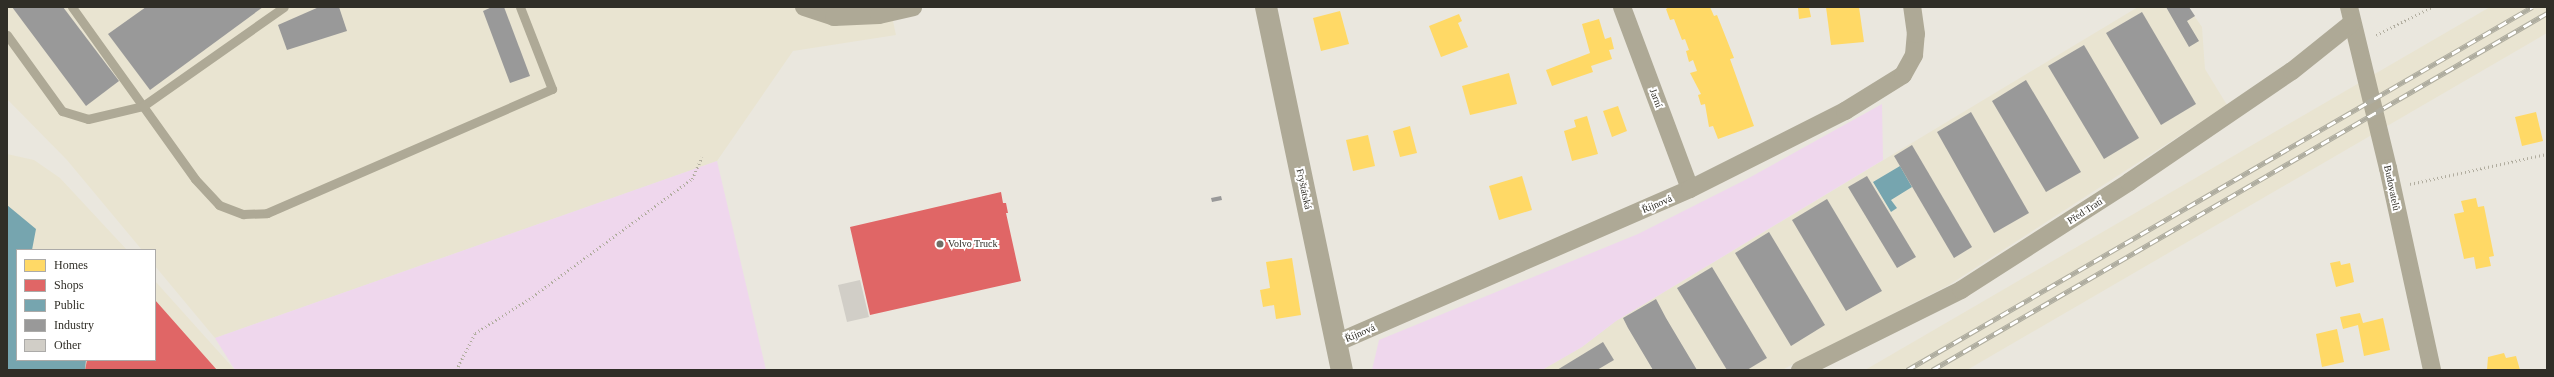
<!DOCTYPE html>
<html>
<head>
<meta charset="utf-8">
<style>
  body { margin:0 }
  #map { position:relative; width:2554px; height:377px; overflow:hidden; background:#eae7de; font-family:Georgia,serif }
  div>[style] { position:absolute }
  [style*='--x'] { left:calc(var(--x)*1px); top:calc(var(--y)*1px); width:calc(var(--w)*1px); rotate:calc(var(--a)*1deg) }
  .built>* { inset:0; background:#e9e4d1 }
  .green>* { inset:0; background:#efd7ed }
  .homes>* { inset:0; background:#ffd966 }
  .shops>* { inset:0; background:#e06666 }
  .public>* { inset:0; background:#76a5af }
  .industry>* { inset:0; background:#999 }
  .building>* { inset:0; background:#d1cec7 }
  .path>* { height:2.5px; margin-top:-1.25px; transform-origin:0; background:repeating-linear-gradient(90deg,#b1ad9f 0 1px,transparent 0 4px) }
  .service>* { height:9px; margin:-4.5px; padding:0 4.5px; transform-origin:4.5px; border-radius:4.5px; background:#aea996 }
  .minor>* { height:18px; margin:-9px; padding:0 9px; transform-origin:9px; border-radius:9px; background:#aea996 }
  .tertiary>* { height:22px; margin:-11px; padding:0 11px; transform-origin:11px; border-radius:11px; background:#aea996 }
  .rail>* { height:4.5px; margin-top:-2.25px; transform-origin:0; background:repeating-linear-gradient(90deg,#fff 0 9px,#aeac9f 0 18px); box-sizing:border-box; border-block:1px solid #aeac9f }
  .dots>* { width:11px; height:11px; translate:-50% -50%; box-sizing:border-box; border:2px solid #fff; border-radius:50% }
  span { translate:-50% -50%; white-space:nowrap; text-align:center; line-height:1.15; -webkit-text-stroke:4px #fff; paint-order:stroke }
  .street-label { font-size:10px; color:#302e27 }
  .poi-label { font-size:10px; color:#302e27 }
  .left { translate:0 -50%; text-align:left }
  .frame { position:absolute; inset:0; border:8px solid #302e27; pointer-events:none }
  .legend { position:absolute; left:16px; top:249px; width:140px; height:112px; box-sizing:border-box; background:#fff; border:1px solid #acaba9; margin:0; padding:5px 7px; list-style:none; font-size:12px; color:#302e27 }
  .legend li { display:flex; align-items:center; gap:8px; height:20px }
  .legend b { width:20px; border:1px solid #acaba9 }
</style>
</head>
<body>
<div id="map">
  <div class="built">
    <i style="clip-path:polygon(7px 7px,890px 7px,896px 35px,793px 51px,717px 161px,215px 338px,155px 266px,155px 250px,142px 250px,67px 160px,7px 99px)"></i>
    <i style="clip-path:polygon(2138px 7px,2188px 7px,2202px 27px,2205px 69px,2227px 105px,1949px 285px,1782px 370px,1542px 370px,1582px 347px,1616px 321px)"></i>
    <i style="clip-path:polygon(2490px 7px,2547px 7px,2547px 33px,1967px 370px,1865px 370px)"></i>
    <i style="clip-path:polygon(7px 154px,34px 160px,60px 178px,127px 250px,17px 250px,17px 360px,155px 360px,155px 281px,235px 370px,7px 370px)"></i>
  </div>
  <div class="green">
    <i style="clip-path:polygon(1882px 104px,1883px 160px,1616px 321px,1582px 347px,1542px 370px,1372px 370px,1379px 340px,1638px 234px,1747px 179px)"></i>
    <i style="clip-path:polygon(717px 161px,766px 370px,235px 370px,215px 338px)"></i>
  </div>
  <div class="homes">
    <i style="clip-path:polygon(1669px 7px,1710px 7px,1714px 16px,1717px 15px,1734px 58px,1730px 59px,1754px 126px,1718px 139px,1713px 126px,1709px 127px,1705px 104px,1701px 105px,1698px 95px,1701px 94px,1690px 73px,1697px 71px,1693px 60px,1689px 62px,1686px 51px,1689px 50px,1685px 39px,1682px 40px,1674px 19px,1670px 20px,1666px 9px)"></i>
    <i style="clip-path:polygon(1798px 7px,1809px 7px,1811px 17px,1799px 19px)"></i>
    <i style="clip-path:polygon(1826px 7px,1859px 7px,1864px 42px,1831px 45px)"></i>
    <i style="clip-path:polygon(1340px 11px,1349px 44px,1321px 51px,1313px 18px)"></i>
    <i style="clip-path:polygon(1459px 14px,1462px 21px,1458px 23px,1468px 47px,1441px 57px,1429px 26px)"></i>
    <i style="clip-path:polygon(1599px 19px,1605px 39px,1611px 37px,1614px 49px,1609px 50px,1612px 59px,1591px 66px,1593px 72px,1552px 86px,1546px 70px,1590px 53px,1582px 24px)"></i>
    <i style="clip-path:polygon(1509px 73px,1517px 104px,1470px 115px,1462px 86px)"></i>
    <i style="clip-path:polygon(1618px 106px,1627px 131px,1612px 137px,1603px 111px)"></i>
    <i style="clip-path:polygon(2536px 112px,2543px 141px,2522px 146px,2515px 117px)"></i>
    <i style="clip-path:polygon(1587px 116px,1598px 154px,1572px 161px,1564px 131px,1576px 127px,1574px 120px)"></i>
    <i style="clip-path:polygon(1410px 126px,1417px 153px,1400px 157px,1393px 131px)"></i>
    <i style="clip-path:polygon(1368px 135px,1375px 166px,1353px 171px,1346px 140px)"></i>
    <i style="clip-path:polygon(1522px 176px,1532px 210px,1499px 220px,1489px 186px)"></i>
    <i style="clip-path:polygon(2476px 198px,2478px 207px,2484px 206px,2494px 256px,2489px 257px,2491px 266px,2476px 269px,2474px 257px,2464px 259px,2454px 214px,2464px 212px,2461px 201px)"></i>
    <i style="clip-path:polygon(1292px 258px,1301px 315px,1276px 319px,1274px 305px,1263px 307px,1260px 290px,1270px 288px,1266px 262px)"></i>
    <i style="clip-path:polygon(2340px 261px,2341px 265px,2350px 263px,2354px 282px,2336px 287px,2330px 263px)"></i>
    <i style="clip-path:polygon(2360px 313px,2363px 323px,2383px 318px,2390px 350px,2364px 356px,2358px 325px,2343px 329px,2340px 317px)"></i>
    <i style="clip-path:polygon(2337px 329px,2344px 362px,2322px 367px,2316px 334px)"></i>
    <i style="clip-path:polygon(2504px 353px,2506px 358px,2516px 356px,2520px 370px,2487px 370px,2488px 357px)"></i>
  </div>
  <div class="shops">
    <i style="clip-path:polygon(1001px 192px,1003px 203px,1006px 203px,1008px 213px,1006px 213px,1021px 281px,870px 315px,850px 227px)"></i>
    <i style="clip-path:polygon(155px 300px,217px 370px,85px 370px,87px 360px,155px 360px)"></i>
  </div>
  <div class="public">
    <i style="clip-path:polygon(1900px 166px,1912px 187px,1891px 200px,1897px 208px,1891px 212px,1873px 182px)"></i>
    <i style="clip-path:polygon(7px 205px,36px 229px,32px 250px,17px 250px,17px 360px,86px 360px,85px 370px,7px 370px)"></i>
  </div>
  <div class="industry">
    <i style="clip-path:polygon(12px 7px,63px 7px,119px 81px,86px 106px)"></i>
    <i style="clip-path:polygon(146px 7px,263px 7px,150px 90px,108px 34px)"></i>
    <i style="clip-path:polygon(319px 7px,339px 7px,347px 31px,287px 50px,278px 25px)"></i>
    <i style="clip-path:polygon(492px 7px,504px 7px,530px 76px,510px 83px,483px 11px)"></i>
    <i style="clip-path:polygon(2166px 7px,2189px 7px,2195px 16px,2187px 21px,2199px 41px,2189px 47px)"></i>
    <i style="clip-path:polygon(2142px 12px,2196px 104px,2161px 125px,2106px 33px)"></i>
    <i style="clip-path:polygon(2084px 45px,2139px 138px,2104px 159px,2048px 66px)"></i>
    <i style="clip-path:polygon(2026px 80px,2081px 172px,2046px 192px,1992px 101px)"></i>
    <i style="clip-path:polygon(1971px 112px,2029px 213px,1994px 233px,1937px 132px)"></i>
    <i style="clip-path:polygon(1912px 145px,1972px 247px,1954px 258px,1894px 156px)"></i>
    <i style="clip-path:polygon(1867px 176px,1916px 257px,1897px 268px,1848px 187px)"></i>
    <i style="clip-path:polygon(1221px 196px,1222px 200px,1212px 202px,1211px 198px)"></i>
    <i style="clip-path:polygon(1827px 199px,1882px 291px,1846px 311px,1792px 220px)"></i>
    <i style="clip-path:polygon(1769px 232px,1825px 325px,1791px 346px,1735px 253px)"></i>
    <i style="clip-path:polygon(1712px 267px,1767px 358px,1747px 370px,1727px 370px,1677px 288px)"></i>
    <i style="clip-path:polygon(1656px 299px,1666px 318px,1697px 370px,1653px 370px,1628px 328px,1623px 318px)"></i>
    <i style="clip-path:polygon(1603px 342px,1614px 360px,1597px 370px,1557px 370px)"></i>
  </div>
  <div class="building">
    <i style="clip-path:polygon(860px 280px,869px 317px,847px 322px,838px 285px)"></i>
  </div>
  <div class="path">
    <i style="--x:2376;--y:35;--w:63;--a:-26.6"></i>
    <i style="--x:2410;--y:184;--w:140;--a:-12.4"></i>
    <i style="--x:456;--y:370;--w:42;--a:-62.8"></i>
    <i style="--x:475;--y:333;--w:64;--a:-32.2"></i>
    <i style="--x:529;--y:299;--w:202;--a:-36.4"></i>
    <i style="--x:692;--y:179;--w:24;--a:-66"></i>
  </div>
  <div class="service">
    <i style="--x:72;--y:7;--w:211;--a:54.4"></i>
    <i style="--x:195;--y:179;--w:35;--a:47"></i>
    <i style="--x:219;--y:205;--w:26;--a:21"></i>
    <i style="--x:243;--y:214;--w:24;--a:-2"></i>
    <i style="--x:267;--y:213;--w:311;--a:-23.5"></i>
    <i style="--x:552;--y:89;--w:88;--a:-111.3"></i>
    <i style="--x:7;--y:35;--w:94;--a:54.1"></i>
    <i style="--x:62;--y:111;--w:27;--a:17"></i>
    <i style="--x:88;--y:119;--w:57;--a:-13.3"></i>
    <i style="--x:143;--y:106;--w:172;--a:-35.1"></i>
  </div>
  <div class="minor">
    <i style="--x:804;--y:7;--w:32;--a:18"></i>
    <i style="--x:834;--y:17;--w:45;--a:-2.5"></i>
    <i style="--x:879;--y:15;--w:35;--a:-13"></i>
    <i style="--x:1622;--y:7;--w:194;--a:69.5"></i>
    <i style="--x:2349;--y:7;--w:166;--a:76.4"></i>
    <i style="--x:2388;--y:168;--w:207;--a:77.7"></i>
    <i style="--x:1336;--y:343;--w:386;--a:-23.5"></i>
    <i style="--x:1690;--y:189;--w:174;--a:-26.7"></i>
    <i style="--x:1845;--y:111;--w:68;--a:-31.8"></i>
    <i style="--x:1903;--y:75;--w:23;--a:-61"></i>
    <i style="--x:1914;--y:55;--w:21;--a:-85"></i>
    <i style="--x:1916;--y:34;--w:27;--a:-98"></i>
    <i style="--x:1800;--y:370;--w:180;--a:-26.4"></i>
    <i style="--x:1961;--y:290;--w:200;--a:-32.7"></i>
    <i style="--x:2129;--y:182;--w:197;--a:-34.3"></i>
    <i style="--x:2292;--y:71;--w:77;--a:-38.7"></i>
  </div>
  <div class="tertiary">
    <i style="--x:1266;--y:7;--w:371;--a:78.2"></i>
  </div>
  <div class="rail">
    <i style="--x:1907;--y:370;--w:723;--a:-30.15"></i>
    <i style="--x:1932;--y:370;--w:711;--a:-30.13"></i>
  </div>
  <div class="dots">
    <i style="left:940px;top:244px;background:#716f67"></i>
  </div>
  <div class="street-label">
    <span style="left:1656px;top:98px;rotate:69deg">Jarní</span>
    <span style="left:2392px;top:188px;rotate:78deg">Budovatelů</span>
    <span style="left:1304px;top:189px;rotate:78deg">Fryštátská</span>
    <span style="left:1657px;top:204px;rotate:-23deg">Říjnová</span>
    <span style="left:2085px;top:211px;rotate:-33deg">Před Tratí</span>
    <span style="left:1360px;top:333px;rotate:-23deg">Říjnová</span>
  </div>
  <div class="poi-label">
    <span class="left" style="left:948px;top:244px">Volvo Truck</span>
  </div>
  <div class="frame"></div>
  <ul class="legend">
  <li><b style="height:11px;background:#ffd966"></b>Homes</li>
  <li><b style="height:11px;background:#e06666"></b>Shops</li>
  <li><b style="height:11px;background:#76a5af"></b>Public</li>
  <li><b style="height:11px;background:#999"></b>Industry</li>
  <li><b style="height:11px;background:#d1cec7"></b>Other</li>
  </ul>
</div>
</body>
</html>
